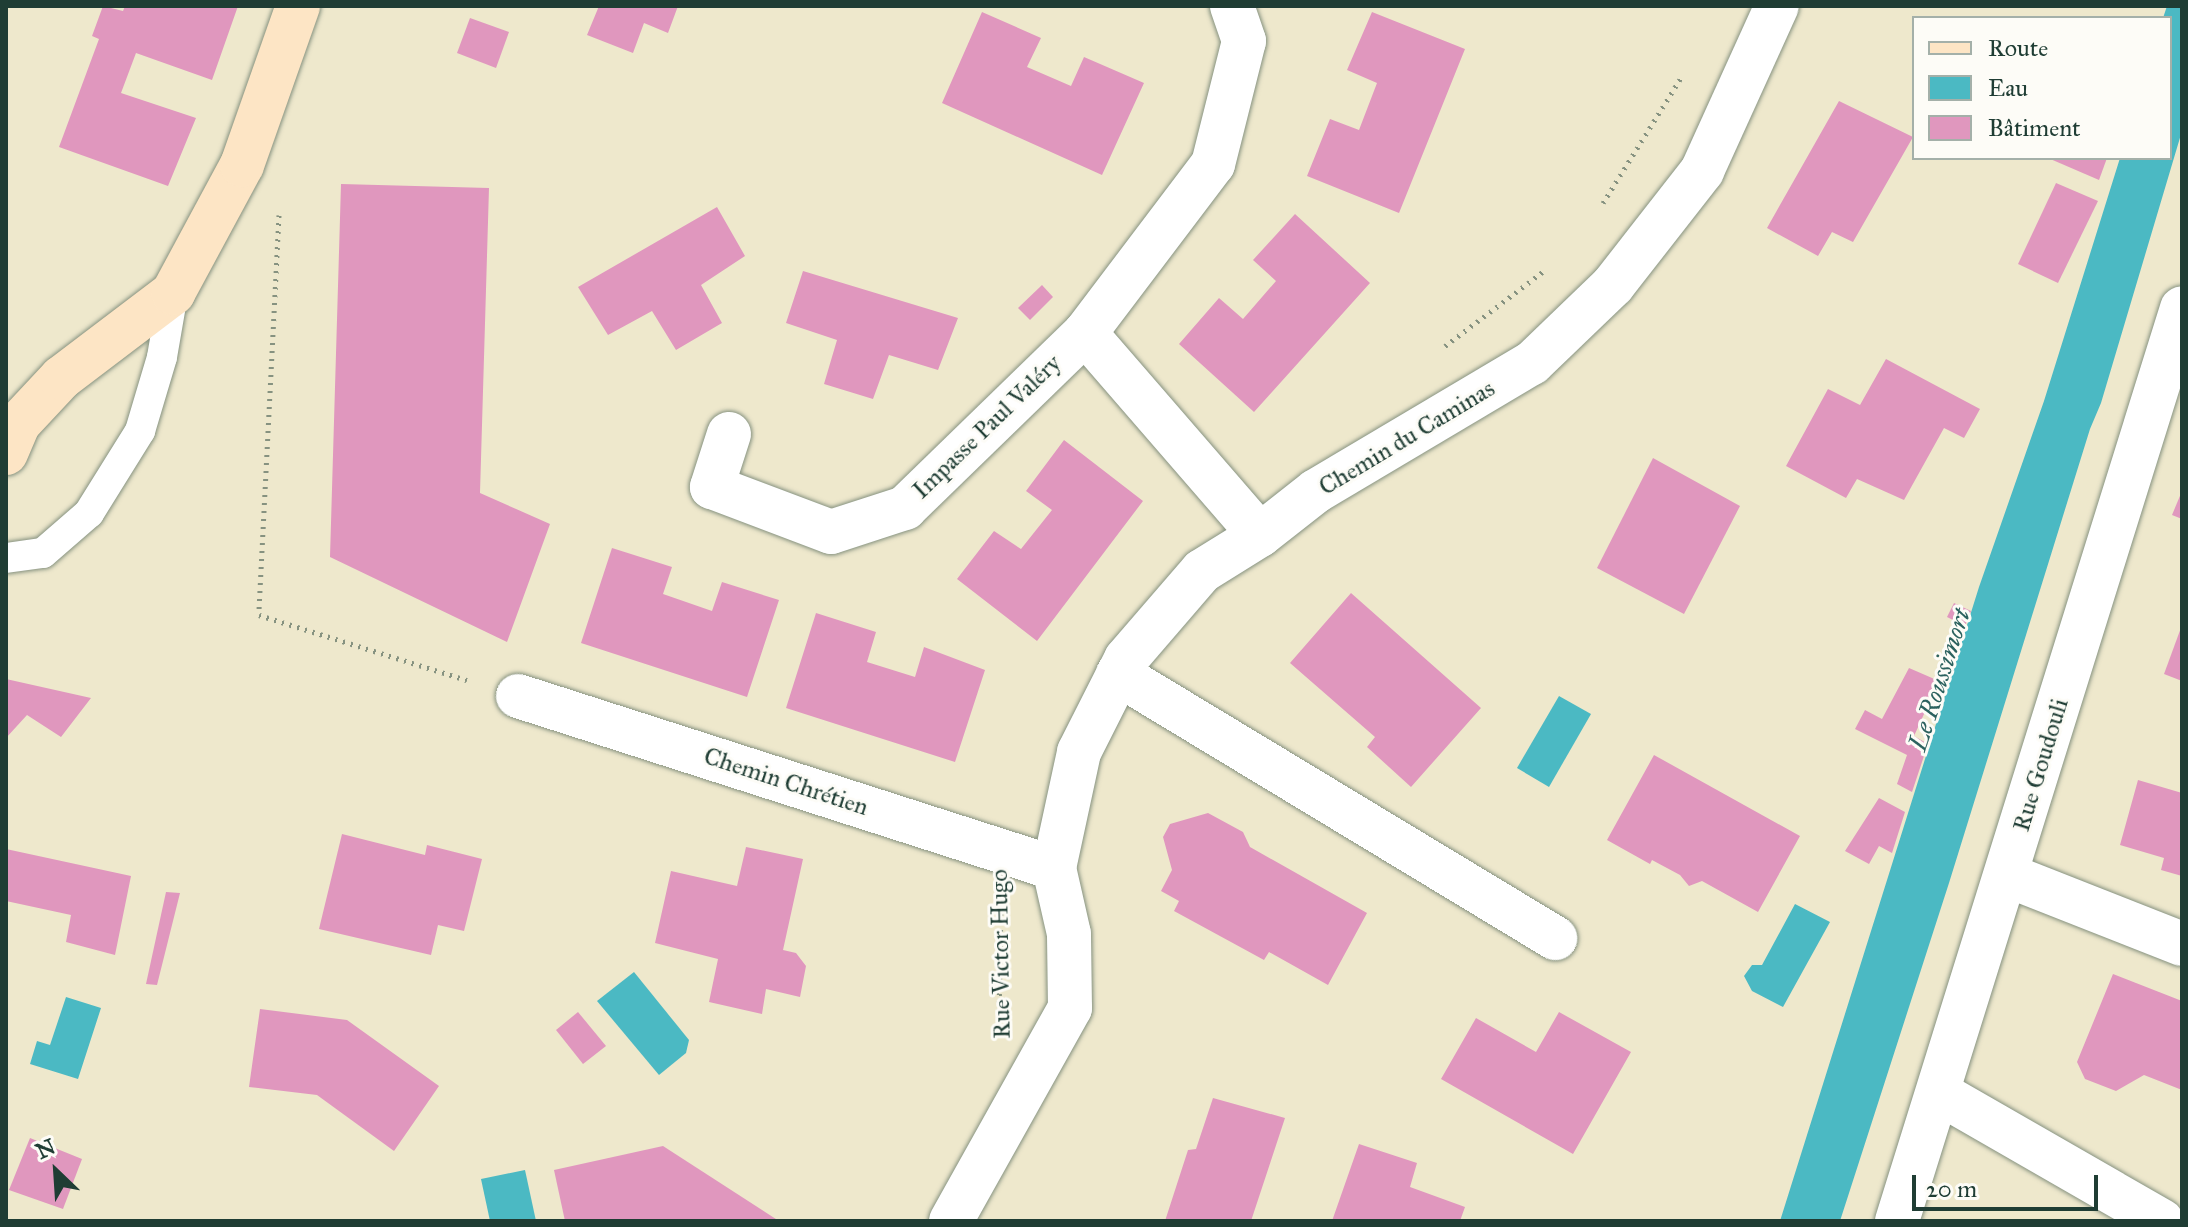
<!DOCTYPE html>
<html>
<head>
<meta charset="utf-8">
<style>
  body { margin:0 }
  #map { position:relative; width:2188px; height:1227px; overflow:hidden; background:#eee8cc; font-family:"IM FELL Great Primer",serif }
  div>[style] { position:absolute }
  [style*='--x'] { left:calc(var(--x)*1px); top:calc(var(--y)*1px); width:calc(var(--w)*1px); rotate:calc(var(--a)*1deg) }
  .water>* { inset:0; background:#4bb9c3 }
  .building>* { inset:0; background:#e097be }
  .path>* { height:5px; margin-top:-2.5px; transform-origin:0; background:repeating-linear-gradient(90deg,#869280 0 2px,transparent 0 8px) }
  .roads { filter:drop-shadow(0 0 2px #869280) drop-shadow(0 0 2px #869280) }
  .service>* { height:30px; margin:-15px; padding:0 15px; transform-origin:15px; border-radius:15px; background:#fff }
  .minor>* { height:44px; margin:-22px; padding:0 22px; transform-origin:22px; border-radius:22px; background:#fff }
  .secondary>* { height:44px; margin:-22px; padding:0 22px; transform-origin:22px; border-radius:22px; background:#fde5c5 }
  span { translate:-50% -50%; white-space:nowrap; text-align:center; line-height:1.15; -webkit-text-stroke:6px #fdfcf7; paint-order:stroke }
  .street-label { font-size:24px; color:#1f3d34 }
  .water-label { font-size:26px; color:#2c625f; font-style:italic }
  .frame { position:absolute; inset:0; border:8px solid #1f3d34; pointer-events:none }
  .legend { position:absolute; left:1912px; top:16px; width:260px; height:144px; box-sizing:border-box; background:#fdfcf7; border:2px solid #a4b0a9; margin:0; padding:10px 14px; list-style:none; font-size:24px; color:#1f3d34 }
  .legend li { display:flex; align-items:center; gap:16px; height:40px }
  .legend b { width:40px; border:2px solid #a4b0a9 }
  .north { position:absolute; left:16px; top:1131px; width:80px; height:80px; -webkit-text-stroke:6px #fdfcf7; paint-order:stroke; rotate:335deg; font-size:22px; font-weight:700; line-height:32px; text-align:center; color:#1f3d34 }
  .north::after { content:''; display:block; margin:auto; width:28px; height:36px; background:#1f3d34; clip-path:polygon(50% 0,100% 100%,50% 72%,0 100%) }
  .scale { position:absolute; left:1912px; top:1175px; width:186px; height:36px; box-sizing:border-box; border:4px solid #1f3d34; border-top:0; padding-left:10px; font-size:24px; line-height:28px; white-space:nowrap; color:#1f3d34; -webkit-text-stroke:6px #fdfcf7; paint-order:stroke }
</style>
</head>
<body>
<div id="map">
  <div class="water">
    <i style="clip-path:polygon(2167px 6px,2182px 6px,2182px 131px,2101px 403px,2090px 429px,1949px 883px,1840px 1221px,1780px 1221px,1979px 587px,2044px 401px,2120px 158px,2170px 158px,2170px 18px,2163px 18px)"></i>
    <i style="clip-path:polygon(1559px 696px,1591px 714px,1549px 787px,1517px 768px)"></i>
    <i style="clip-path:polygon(1795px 904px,1830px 922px,1783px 1007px,1752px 991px,1744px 976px,1752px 965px,1762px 965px)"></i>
    <i style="clip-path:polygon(634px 972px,689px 1040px,686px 1053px,659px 1075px,597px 1001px)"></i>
    <i style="clip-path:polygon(66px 997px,101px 1008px,78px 1079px,30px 1064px,37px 1041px,50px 1045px)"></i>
    <i style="clip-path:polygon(525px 1170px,536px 1221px,490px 1221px,481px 1179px)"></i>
  </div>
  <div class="building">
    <i style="clip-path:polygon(103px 6px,123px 11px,125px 6px,238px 6px,212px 80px,136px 53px,121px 93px,196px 118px,168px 186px,59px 147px,99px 39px,92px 36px)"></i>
    <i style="clip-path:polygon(599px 6px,678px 6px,668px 33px,644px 23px,633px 53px,587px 35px)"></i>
    <i style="clip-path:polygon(982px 12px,1041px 38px,1027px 67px,1071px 86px,1084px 57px,1144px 83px,1102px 175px,942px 103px)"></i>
    <i style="clip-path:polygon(1372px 12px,1465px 49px,1399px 213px,1307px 176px,1330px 119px,1359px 130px,1377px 83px,1347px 70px)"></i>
    <i style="clip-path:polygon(470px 18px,509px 32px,496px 68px,457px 53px)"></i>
    <i style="clip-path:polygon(1839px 101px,1913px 137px,1853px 242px,1832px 232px,1818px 256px,1767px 228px)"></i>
    <i style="clip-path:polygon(2048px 158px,2107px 158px,2099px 180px)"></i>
    <i style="clip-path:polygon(2056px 183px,2098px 201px,2058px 283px,2018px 264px)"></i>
    <i style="clip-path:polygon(341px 184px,489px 188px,480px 493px,550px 524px,507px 642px,330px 557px)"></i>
    <i style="clip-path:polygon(717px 207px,745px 256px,701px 285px,722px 323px,676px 350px,652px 311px,608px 335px,578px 287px)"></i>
    <i style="clip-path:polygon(1295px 214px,1370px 283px,1254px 412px,1179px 344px,1219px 298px,1243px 319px,1276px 281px,1253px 260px)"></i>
    <i style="clip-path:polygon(803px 271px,958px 318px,938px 370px,889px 355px,873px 399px,824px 384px,837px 340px,786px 323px)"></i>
    <i style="clip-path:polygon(1042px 285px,1053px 297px,1030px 320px,1018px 308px)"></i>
    <i style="clip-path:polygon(1886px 359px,1980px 409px,1964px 438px,1944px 428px,1904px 500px,1857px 479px,1846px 498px,1786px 466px,1828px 389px,1860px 405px)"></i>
    <i style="clip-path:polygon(1064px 440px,1143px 501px,1037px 641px,957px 579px,994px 531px,1021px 549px,1052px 510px,1026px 491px)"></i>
    <i style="clip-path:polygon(1653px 458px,1740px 506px,1684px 614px,1597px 568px)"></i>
    <i style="clip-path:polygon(2182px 491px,2182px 519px,2172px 515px)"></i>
    <i style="clip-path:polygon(612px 548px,672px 567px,663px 594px,712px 611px,722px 582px,779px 600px,747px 697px,581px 643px)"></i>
    <i style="clip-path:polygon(1351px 593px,1481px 708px,1411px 787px,1367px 747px,1375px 737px,1290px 663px)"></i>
    <i style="clip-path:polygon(1954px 603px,1971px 611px,1965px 626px,1947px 617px)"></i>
    <i style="clip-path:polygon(816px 613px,876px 632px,867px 662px,915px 677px,924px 647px,985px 670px,955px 762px,786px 708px)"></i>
    <i style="clip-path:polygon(2182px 625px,2182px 681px,2164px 674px)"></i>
    <i style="clip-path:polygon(1909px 668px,1939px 681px,1914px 736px,1928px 744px,1912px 792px,1897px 784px,1907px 755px,1855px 729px,1865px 710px,1882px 719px)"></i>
    <i style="clip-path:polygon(6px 679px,91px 698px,61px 737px,27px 715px,6px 738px)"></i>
    <i style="clip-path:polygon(1654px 755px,1800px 836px,1758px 912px,1702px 881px,1689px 886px,1680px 875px,1652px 860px,1650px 864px,1607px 840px)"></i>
    <i style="clip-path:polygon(2138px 780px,2182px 793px,2182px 876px,2161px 870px,2164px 858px,2120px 845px)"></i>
    <i style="clip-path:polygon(1879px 798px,1905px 812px,1892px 853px,1879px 846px,1869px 864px,1845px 851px)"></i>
    <i style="clip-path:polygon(1208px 813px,1243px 832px,1250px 847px,1367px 913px,1328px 985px,1269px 952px,1264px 960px,1174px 911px,1179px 901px,1161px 891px,1172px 870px,1163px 837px,1170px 824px)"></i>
    <i style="clip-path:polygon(342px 834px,425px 855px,427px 845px,482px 859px,464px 931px,438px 925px,431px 955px,319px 929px)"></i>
    <i style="clip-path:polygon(746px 847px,803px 859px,783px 950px,796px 953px,806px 966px,800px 997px,766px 989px,762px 1014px,709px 1002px,718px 959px,655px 943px,671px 871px,737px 886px)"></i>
    <i style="clip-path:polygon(6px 849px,131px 876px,115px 955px,66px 942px,71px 915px,6px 901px)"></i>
    <i style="clip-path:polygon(166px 892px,180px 893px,157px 985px,146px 984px)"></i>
    <i style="clip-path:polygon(2113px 974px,2182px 1001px,2182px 1090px,2144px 1075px,2116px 1091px,2085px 1079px,2077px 1062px)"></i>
    <i style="clip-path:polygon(260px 1009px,347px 1020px,439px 1086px,394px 1151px,317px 1095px,249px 1087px)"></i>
    <i style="clip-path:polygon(578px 1012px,606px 1046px,583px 1064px,556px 1030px)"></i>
    <i style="clip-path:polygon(1559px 1012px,1631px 1052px,1573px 1154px,1441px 1079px,1476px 1018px,1536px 1052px)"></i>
    <i style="clip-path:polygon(1213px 1098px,1285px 1118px,1251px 1221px,1165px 1221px,1188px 1150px,1196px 1149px)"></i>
    <i style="clip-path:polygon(30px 1138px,82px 1159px,63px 1209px,9px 1190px)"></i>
    <i style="clip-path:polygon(1359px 1144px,1417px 1163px,1410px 1187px,1465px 1207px,1460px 1221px,1332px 1221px)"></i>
    <i style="clip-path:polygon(663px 1146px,779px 1221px,565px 1221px,554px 1170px)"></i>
  </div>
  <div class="path">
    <i style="--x:1603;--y:203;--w:150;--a:-58.1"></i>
    <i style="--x:279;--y:215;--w:400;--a:92.9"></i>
    <i style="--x:259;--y:615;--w:218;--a:17.4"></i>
    <i style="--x:1445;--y:346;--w:126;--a:-37.2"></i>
    <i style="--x:999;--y:1019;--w:110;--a:-89"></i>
  </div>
  <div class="roads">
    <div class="service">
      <i style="--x:6;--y:558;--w:37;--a:-8"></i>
      <i style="--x:43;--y:553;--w:61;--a:-41"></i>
      <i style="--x:89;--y:513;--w:97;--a:-58.1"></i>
      <i style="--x:140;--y:431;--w:77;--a:-73.4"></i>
      <i style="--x:162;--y:357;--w:65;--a:-80.2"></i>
    </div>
    <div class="minor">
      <i style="--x:1232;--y:6;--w:37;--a:71"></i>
      <i style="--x:1244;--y:41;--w:127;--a:104.1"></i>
      <i style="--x:1213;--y:164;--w:212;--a:127.1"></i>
      <i style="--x:1085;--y:333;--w:267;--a:49.1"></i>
      <i style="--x:729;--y:434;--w:56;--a:107.8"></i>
      <i style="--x:712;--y:487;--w:127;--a:20.7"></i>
      <i style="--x:831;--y:532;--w:78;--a:-18"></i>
      <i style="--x:905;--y:508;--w:251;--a:-44.2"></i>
      <i style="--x:1118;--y:674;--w:511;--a:31.14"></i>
      <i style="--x:518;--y:696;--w:563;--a:17.79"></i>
      <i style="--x:2007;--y:875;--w:188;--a:21.5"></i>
      <i style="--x:1939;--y:1093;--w:257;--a:29.9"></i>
      <i style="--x:951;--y:1221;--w:244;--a:-60.8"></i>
      <i style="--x:1070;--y:1008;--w:74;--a:-90.8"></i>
      <i style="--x:1069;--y:934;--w:68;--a:-102.8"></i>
      <i style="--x:1054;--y:868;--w:119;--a:-77.8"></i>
      <i style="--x:1079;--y:752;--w:104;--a:-63.2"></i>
      <i style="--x:1126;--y:659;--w:116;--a:-49.2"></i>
      <i style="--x:1202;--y:571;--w:68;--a:-31.8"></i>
      <i style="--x:1260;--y:535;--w:71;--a:-38.2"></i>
      <i style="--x:1316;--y:491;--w:251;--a:-30.7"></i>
      <i style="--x:1532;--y:363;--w:112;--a:-43.9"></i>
      <i style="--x:1613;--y:285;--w:145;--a:-52"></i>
      <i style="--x:1702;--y:171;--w:181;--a:-65.6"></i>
      <i style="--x:1897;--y:1221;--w:956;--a:-72.66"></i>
    </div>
    <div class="secondary">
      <i style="--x:6;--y:453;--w:33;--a:-67"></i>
      <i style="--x:19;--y:423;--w:62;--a:-47"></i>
      <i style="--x:61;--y:378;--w:141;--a:-37.2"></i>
      <i style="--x:173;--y:293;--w:145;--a:-61.7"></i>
      <i style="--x:242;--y:165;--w:169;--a:-70.6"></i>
    </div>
  </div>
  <div class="street-label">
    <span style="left:987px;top:427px;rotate:-44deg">Impasse Paul Valéry</span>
    <span style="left:1407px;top:438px;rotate:-31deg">Chemin du Caminas</span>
    <span style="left:2041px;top:765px;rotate:-73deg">Rue Goudouli</span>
    <span style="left:786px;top:782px;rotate:18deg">Chemin Chrétien</span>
    <span style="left:1001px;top:954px;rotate:-91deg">Rue Victor Hugo</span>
  </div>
  <div class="water-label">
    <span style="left:1940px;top:680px;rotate:-72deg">Le Roussimort</span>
  </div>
  <div class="frame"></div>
  <ul class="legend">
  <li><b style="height:10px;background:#fde5c5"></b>Route</li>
  <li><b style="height:22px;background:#4bb9c3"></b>Eau</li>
  <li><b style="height:22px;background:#e097be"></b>Bâtiment</li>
  </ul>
  <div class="north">N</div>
  <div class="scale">20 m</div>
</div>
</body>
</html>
